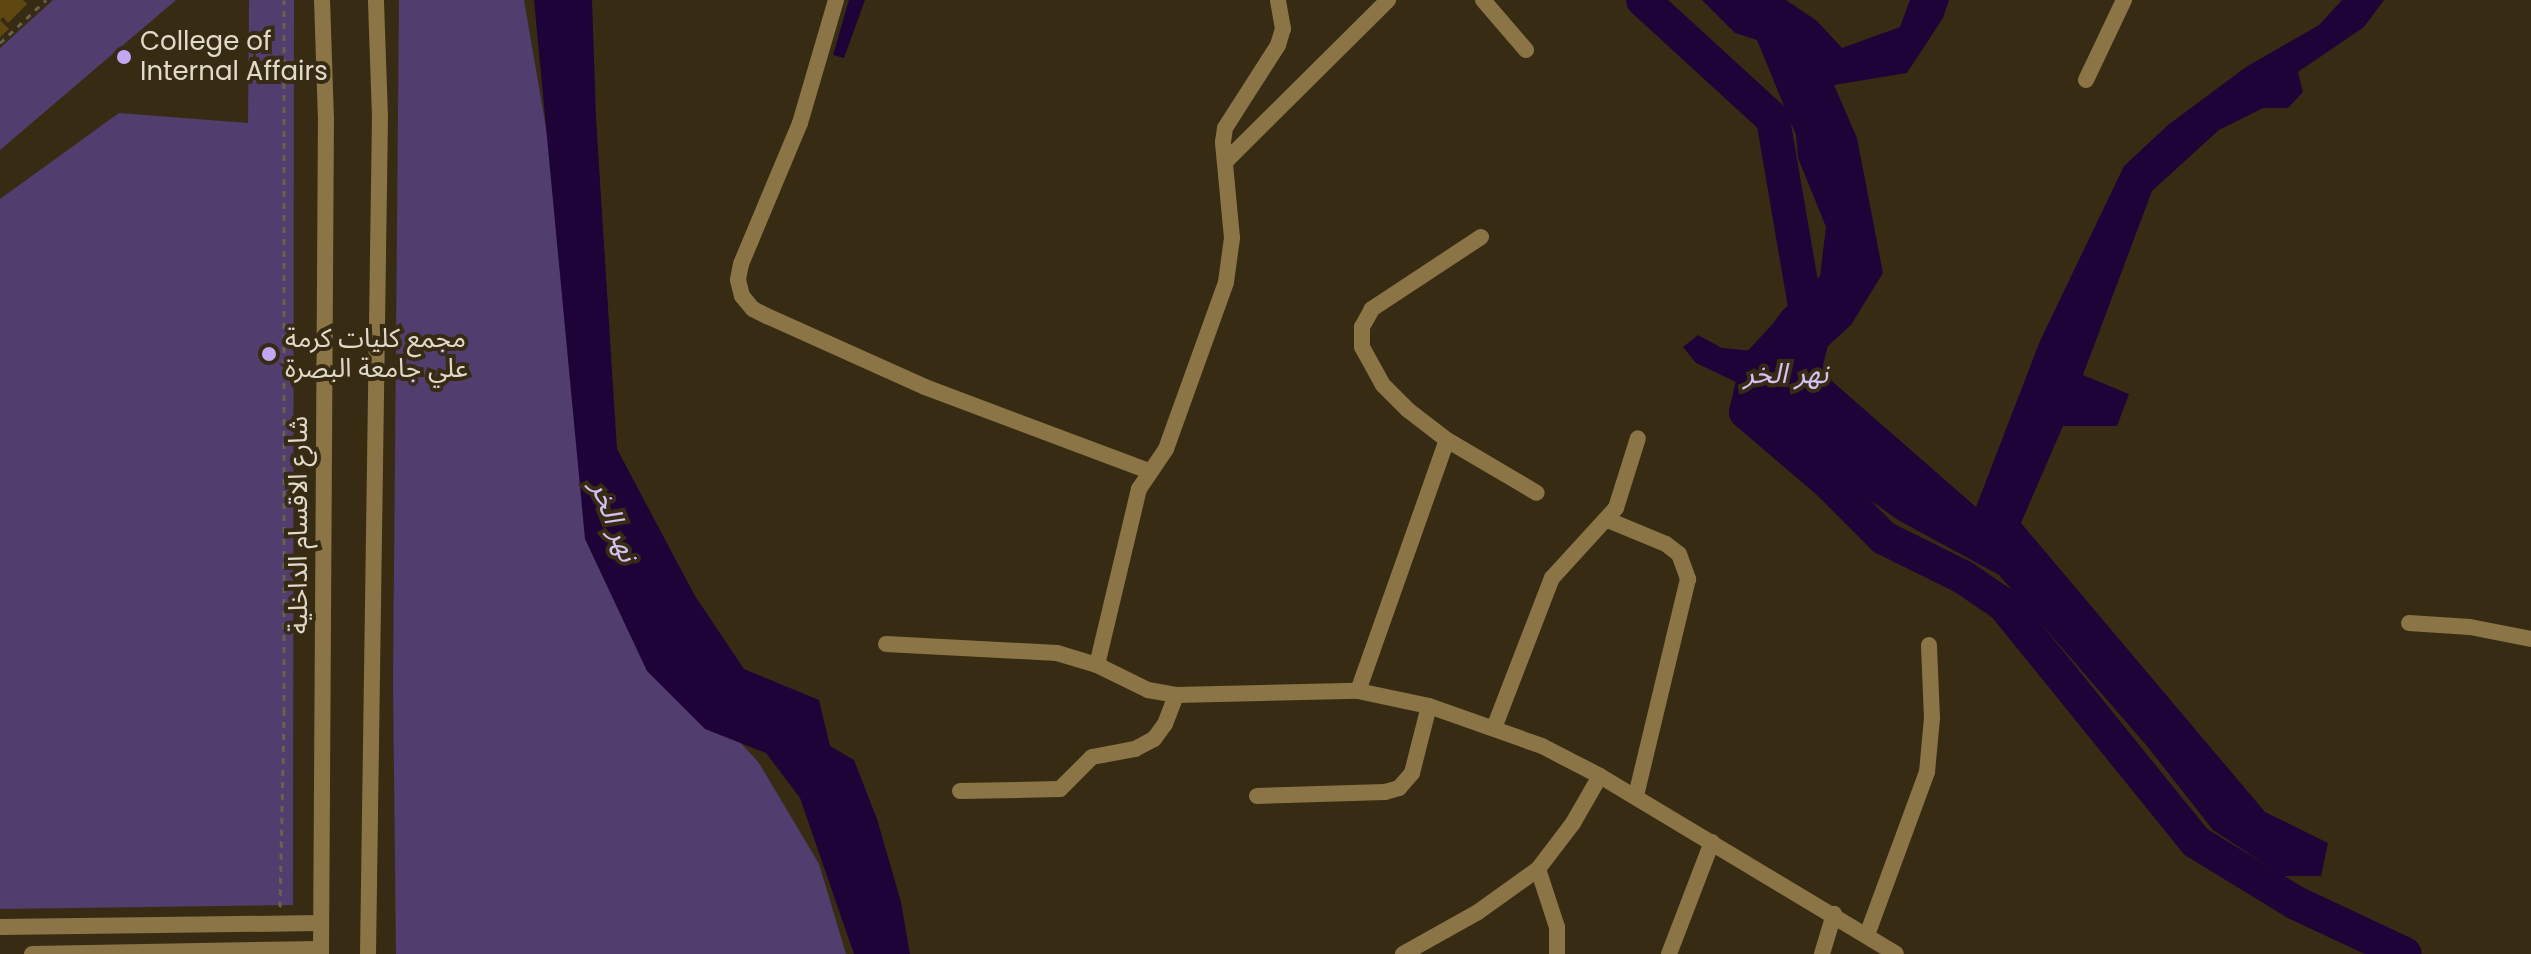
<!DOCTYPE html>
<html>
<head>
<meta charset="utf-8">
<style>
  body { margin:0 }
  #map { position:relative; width:2531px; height:954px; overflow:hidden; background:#372c13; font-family:Poppins,"Noto Sans Arabic",sans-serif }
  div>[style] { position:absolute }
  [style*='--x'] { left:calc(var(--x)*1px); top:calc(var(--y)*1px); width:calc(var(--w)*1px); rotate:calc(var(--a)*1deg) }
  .green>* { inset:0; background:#513d6e }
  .water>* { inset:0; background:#1e0338 }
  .river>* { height:34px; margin:-17px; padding:0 17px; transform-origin:17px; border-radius:17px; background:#1e0338 }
  .building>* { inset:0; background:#5e4710 }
  .path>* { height:3px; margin-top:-1.5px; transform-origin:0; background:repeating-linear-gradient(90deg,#6b624c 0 6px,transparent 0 12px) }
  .minor>* { height:16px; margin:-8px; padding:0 8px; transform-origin:8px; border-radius:8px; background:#8b7547 }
  .tertiary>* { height:16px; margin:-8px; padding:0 8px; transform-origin:8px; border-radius:8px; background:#8b7547 }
  .dots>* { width:22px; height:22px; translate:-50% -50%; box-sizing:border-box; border:4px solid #372c13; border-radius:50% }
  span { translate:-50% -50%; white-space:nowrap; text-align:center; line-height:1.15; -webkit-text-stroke:8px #372c13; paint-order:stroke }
  .poi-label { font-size:26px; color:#e1dacb }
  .left { translate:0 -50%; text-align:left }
  .street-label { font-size:26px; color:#e1dacb }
  .water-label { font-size:28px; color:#d4c1f5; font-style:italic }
</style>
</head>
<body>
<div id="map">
  <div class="green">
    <i style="clip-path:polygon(53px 0,176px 0,0 150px,0 48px)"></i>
    <i style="clip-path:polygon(249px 0,294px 0,293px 905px,0 909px,0 199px,119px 113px,248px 123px)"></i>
    <i style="clip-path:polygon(399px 0,524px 0,631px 623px,759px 763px,819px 864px,846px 954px,396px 954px,393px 682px)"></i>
  </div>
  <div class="water">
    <i style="clip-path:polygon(534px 0,592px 0,596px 118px,617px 449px,695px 596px,744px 669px,819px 700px,830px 746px,854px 760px,877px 819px,901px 902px,910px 954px,854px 954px,800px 798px,766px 753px,705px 729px,647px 671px,585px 539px)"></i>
    <i style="clip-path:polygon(849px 0,865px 0,844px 58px,833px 55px)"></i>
    <i style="clip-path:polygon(1702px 0,1786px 0,1817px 21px,1842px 48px,1900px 27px,1910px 0,1949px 0,1943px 18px,1907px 73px,1834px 85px,1857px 138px,1883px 273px,1851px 325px,1828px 346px,1823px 365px,1833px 382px,1976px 507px,2040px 341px,2124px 166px,2168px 125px,2246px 67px,2319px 25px,2342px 0,2384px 0,2364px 27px,2298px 72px,2303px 92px,2288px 108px,2263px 108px,2219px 130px,2152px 191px,2083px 375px,2129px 394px,2117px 426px,2063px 426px,2021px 523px,2265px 812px,2328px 843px,2321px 876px,2283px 876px,2213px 830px,2147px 746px,1999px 575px,1898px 520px,1849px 485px,1738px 383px,1696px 363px,1683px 347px,1698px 335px,1722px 348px,1753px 351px,1782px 311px,1820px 276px,1826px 227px,1798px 158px,1796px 135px,1757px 40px,1735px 33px)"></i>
  </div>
  <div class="river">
    <i style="--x:1643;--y:0;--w:176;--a:42.5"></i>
    <i style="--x:1773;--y:119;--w:197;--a:80.3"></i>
    <i style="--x:1806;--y:313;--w:72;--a:132.8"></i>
    <i style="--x:1757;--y:366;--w:47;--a:103.4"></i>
    <i style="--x:1746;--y:412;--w:109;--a:40.5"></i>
    <i style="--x:1829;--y:483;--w:78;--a:45"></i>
    <i style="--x:1884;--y:538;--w:88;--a:26.3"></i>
    <i style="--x:1963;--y:577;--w:50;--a:34.3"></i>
    <i style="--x:2004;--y:605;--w:305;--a:51"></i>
    <i style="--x:2196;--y:842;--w:117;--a:31.4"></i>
    <i style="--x:2296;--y:903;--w:120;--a:25.1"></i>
  </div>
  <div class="building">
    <i style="clip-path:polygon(0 0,23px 0,27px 4px,8px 23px,3px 17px,0 20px,9px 29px,0 37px)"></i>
  </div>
  <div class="path">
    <i style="--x:0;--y:43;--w:63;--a:-43.1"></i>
    <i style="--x:280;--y:907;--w:195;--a:-88.8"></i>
    <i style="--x:284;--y:712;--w:712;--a:-90"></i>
  </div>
  <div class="minor">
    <i style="--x:836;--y:0;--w:128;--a:106.3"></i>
    <i style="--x:800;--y:123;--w:153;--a:112.7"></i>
    <i style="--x:741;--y:264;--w:16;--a:101"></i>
    <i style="--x:738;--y:280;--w:16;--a:76"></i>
    <i style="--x:742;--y:296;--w:17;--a:50"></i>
    <i style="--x:753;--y:309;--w:16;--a:27"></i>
    <i style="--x:767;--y:316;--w:173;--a:24.2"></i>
    <i style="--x:925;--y:387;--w:239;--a:20.6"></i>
    <i style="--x:1483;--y:0;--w:66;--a:49.3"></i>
    <i style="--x:2086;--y:80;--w:89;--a:-64.6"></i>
    <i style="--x:1225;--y:162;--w:230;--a:-44.8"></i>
    <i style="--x:1481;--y:237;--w:131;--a:146.6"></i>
    <i style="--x:1372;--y:309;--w:21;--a:119"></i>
    <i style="--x:1362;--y:327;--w:20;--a:90"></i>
    <i style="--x:1362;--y:347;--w:43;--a:61.1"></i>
    <i style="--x:1383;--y:385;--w:35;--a:45"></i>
    <i style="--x:1408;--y:410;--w:49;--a:37.6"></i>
    <i style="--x:1447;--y:440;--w:104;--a:30.5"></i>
    <i style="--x:1608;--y:520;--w:63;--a:22.5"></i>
    <i style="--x:1666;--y:544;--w:16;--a:38"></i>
    <i style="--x:1679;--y:554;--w:27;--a:70"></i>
    <i style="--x:1688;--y:579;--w:223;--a:103.5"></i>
    <i style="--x:2409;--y:623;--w:61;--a:3.8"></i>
    <i style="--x:2470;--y:627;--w:62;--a:11.1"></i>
    <i style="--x:886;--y:644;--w:171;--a:3"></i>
    <i style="--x:1057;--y:653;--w:42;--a:16.7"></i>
    <i style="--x:1097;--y:665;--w:57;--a:26.1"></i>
    <i style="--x:1148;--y:690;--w:28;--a:10"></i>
    <i style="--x:1176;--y:695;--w:182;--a:-1.3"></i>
    <i style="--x:1358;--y:691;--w:73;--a:11.9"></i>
    <i style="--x:1429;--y:706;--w:120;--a:19.5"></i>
    <i style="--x:1542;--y:746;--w:65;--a:27.3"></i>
    <i style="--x:1600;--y:776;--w:345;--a:31"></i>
    <i style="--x:1097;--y:665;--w:181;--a:-76.6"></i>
    <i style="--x:1139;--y:489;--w:48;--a:-56"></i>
    <i style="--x:1166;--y:449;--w:177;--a:-70.2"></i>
    <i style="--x:1226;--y:282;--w:44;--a:-82.2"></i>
    <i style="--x:1232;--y:238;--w:96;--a:-95.4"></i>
    <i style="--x:1223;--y:142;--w:14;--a:-82"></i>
    <i style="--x:1225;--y:128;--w:98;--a:-57.4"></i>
    <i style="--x:1278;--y:45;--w:17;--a:-73"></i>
    <i style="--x:1283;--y:29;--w:29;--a:-100"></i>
    <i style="--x:1358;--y:691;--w:266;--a:-70.5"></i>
    <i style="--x:1494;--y:728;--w:161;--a:-68.9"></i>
    <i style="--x:1552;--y:578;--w:95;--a:-47.6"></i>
    <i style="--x:1616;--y:508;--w:73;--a:-72.6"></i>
    <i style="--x:960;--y:791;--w:100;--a:-1.1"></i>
    <i style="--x:1060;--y:789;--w:45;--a:-45"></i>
    <i style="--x:1092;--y:757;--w:44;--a:-10.5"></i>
    <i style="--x:1135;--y:749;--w:21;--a:-28"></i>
    <i style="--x:1154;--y:739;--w:19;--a:-54"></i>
    <i style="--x:1165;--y:724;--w:31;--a:-69"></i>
    <i style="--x:1257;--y:796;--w:128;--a:-1.8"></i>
    <i style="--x:1385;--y:792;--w:15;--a:-16"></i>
    <i style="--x:1399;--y:788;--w:20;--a:-49"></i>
    <i style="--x:1412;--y:773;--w:69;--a:-75.8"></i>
    <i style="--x:1538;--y:869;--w:61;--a:71.9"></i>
    <i style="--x:1557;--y:927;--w:27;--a:90"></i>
    <i style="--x:0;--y:927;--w:320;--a:-0.7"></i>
    <i style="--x:1867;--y:935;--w:174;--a:-69.8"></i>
    <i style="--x:1927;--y:772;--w:54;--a:-84.7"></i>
    <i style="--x:1932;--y:718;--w:73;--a:-92.4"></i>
    <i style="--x:32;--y:954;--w:289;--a:-1"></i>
    <i style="--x:1403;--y:954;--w:86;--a:-29.2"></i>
    <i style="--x:1478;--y:912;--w:74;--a:-35.6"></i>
    <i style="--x:1538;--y:869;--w:58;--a:-52.7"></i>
    <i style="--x:1573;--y:823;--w:54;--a:-60.1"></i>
    <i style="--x:1669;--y:954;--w:120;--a:-69"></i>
    <i style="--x:1822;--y:954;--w:42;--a:-73.3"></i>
  </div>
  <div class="tertiary">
    <i style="--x:321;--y:954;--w:834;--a:-89.66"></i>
    <i style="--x:326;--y:120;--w:120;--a:-91.9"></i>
    <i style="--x:368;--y:954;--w:837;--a:-89.18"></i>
    <i style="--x:380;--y:117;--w:117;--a:-92"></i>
  </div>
  <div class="dots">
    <i style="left:124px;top:57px;background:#c3a7f2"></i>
    <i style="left:269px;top:354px;background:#c3a7f2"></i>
  </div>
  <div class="poi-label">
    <span class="left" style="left:140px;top:57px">College of<br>Internal Affairs</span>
    <span class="left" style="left:285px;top:354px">مجمع كليات كرمة<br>علي جامعة البصرة</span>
  </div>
  <div class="street-label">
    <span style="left:299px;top:525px;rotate:-90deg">شارع الاقسام الداخلية</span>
  </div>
  <div class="water-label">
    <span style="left:1786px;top:374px">نهر الخر</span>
    <span style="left:614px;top:521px;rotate:69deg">نهر الخر</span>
  </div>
</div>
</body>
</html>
